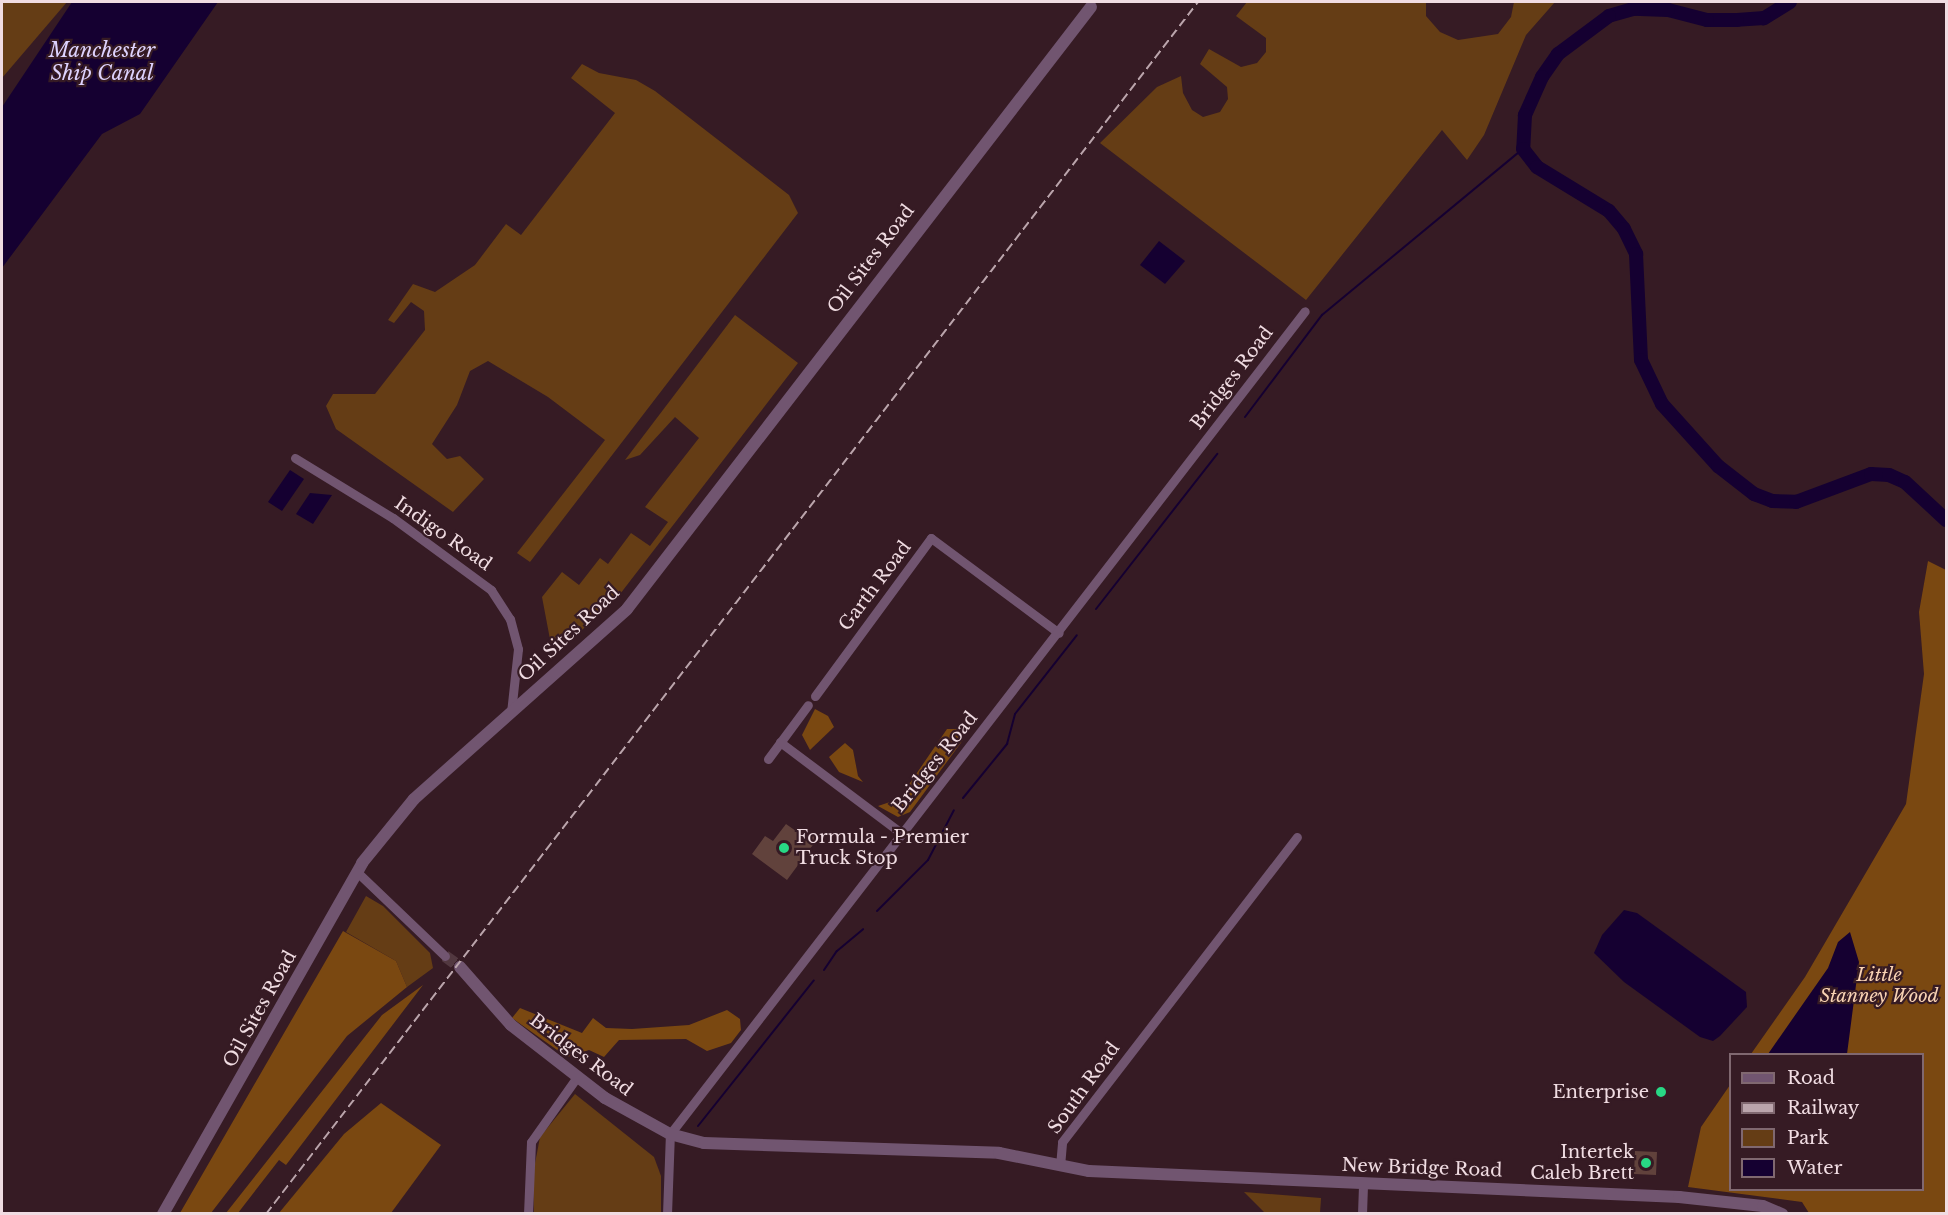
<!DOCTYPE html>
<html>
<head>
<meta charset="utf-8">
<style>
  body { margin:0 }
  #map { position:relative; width:1948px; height:1215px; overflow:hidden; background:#361b24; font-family:"Libre Baskerville",serif }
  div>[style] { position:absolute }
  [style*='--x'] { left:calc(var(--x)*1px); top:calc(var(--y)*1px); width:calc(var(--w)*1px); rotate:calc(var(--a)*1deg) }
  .green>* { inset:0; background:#653d15 }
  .forest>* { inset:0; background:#7a4811 }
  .water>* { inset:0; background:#150031 }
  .stream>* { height:2px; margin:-1px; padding:0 1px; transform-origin:1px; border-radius:1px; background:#150031 }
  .river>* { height:14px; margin:-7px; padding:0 7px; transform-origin:7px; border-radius:7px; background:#150031 }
  .building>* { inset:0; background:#61423c }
  .tertiary-tunnel>* { height:12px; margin-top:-6px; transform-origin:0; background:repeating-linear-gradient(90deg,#523840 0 12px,transparent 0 18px) }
  .minor>* { height:9px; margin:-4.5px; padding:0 4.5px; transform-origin:4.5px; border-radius:4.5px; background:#715570 }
  .tertiary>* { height:12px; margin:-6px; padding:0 6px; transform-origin:6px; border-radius:6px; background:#715570 }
  .rail>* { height:2px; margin-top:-1px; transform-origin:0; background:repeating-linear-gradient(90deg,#bba5ac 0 9px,transparent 0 13.5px) }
  .dots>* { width:16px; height:16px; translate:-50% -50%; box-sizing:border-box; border:3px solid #361b24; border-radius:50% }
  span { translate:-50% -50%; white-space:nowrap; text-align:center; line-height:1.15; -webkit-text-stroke:4.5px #361b24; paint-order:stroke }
  .street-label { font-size:18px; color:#f0dce2 }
  .poi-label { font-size:18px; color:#f0dce2 }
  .left { translate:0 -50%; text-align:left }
  .right { translate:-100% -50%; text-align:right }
  .park-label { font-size:18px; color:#f9d3b4; font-style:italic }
  .water-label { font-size:20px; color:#ddd2fd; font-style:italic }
  .frame { position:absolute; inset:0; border:3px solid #f0dce2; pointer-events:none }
  .legend { position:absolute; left:1729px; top:1053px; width:195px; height:138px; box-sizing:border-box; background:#361b24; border:2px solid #806870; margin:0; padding:8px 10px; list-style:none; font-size:18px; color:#f0dce2 }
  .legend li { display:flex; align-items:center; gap:12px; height:30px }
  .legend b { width:30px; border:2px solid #806870 }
</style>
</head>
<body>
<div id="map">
  <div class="green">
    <i style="clip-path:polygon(2px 2px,67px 2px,2px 78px)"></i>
    <i style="clip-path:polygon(1247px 2px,1426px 2px,1426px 16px,1440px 32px,1458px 40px,1498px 34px,1511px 17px,1514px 2px,1555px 2px,1526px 35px,1484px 135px,1467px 160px,1442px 130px,1306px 300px,1100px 143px,1157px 87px,1181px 76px,1183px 93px,1192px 110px,1203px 117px,1220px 112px,1228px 99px,1227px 87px,1200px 64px,1209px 49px,1241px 67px,1257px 63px,1266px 52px,1266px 38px,1236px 16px)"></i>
    <i style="clip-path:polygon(582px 64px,599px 73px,636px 80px,655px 91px,789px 195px,798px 213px,530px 562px,517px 553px,605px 440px,548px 397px,488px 361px,470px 371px,457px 405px,432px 444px,447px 459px,460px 456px,484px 479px,453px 512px,336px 429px,326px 406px,333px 394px,375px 394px,425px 330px,424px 311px,411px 302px,394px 323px,388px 320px,413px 284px,435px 292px,475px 265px,506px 224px,521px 235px,615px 113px,571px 78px)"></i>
    <i style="clip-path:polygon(735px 315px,798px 363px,617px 598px,560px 650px,552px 650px,542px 597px,562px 572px,579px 585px,600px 558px,608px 564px,631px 533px,650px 546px,668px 522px,645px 507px,699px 438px,675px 417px,640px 455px,625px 460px)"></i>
    <i style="clip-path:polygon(366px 896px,383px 906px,430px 953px,433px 968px,407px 987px,396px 961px,346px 932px)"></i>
    <i style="clip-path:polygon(575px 1094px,654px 1157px,661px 1176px,661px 1213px,534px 1214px,533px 1174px,540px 1137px)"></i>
    <i style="clip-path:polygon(1244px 1192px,1321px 1198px,1320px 1213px,1265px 1213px)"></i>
  </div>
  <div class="forest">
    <i style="clip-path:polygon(1928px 561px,1946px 570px,1946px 1213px,1809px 1213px,1802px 1202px,1688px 1187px,1701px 1127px,1730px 1085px,1730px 1190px,1922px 1190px,1922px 1054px,1751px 1054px,1805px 977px,1906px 804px,1924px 674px,1919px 612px)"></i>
    <i style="clip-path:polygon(815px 709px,828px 716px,834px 727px,810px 750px,802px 735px)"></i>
    <i style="clip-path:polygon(947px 729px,961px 729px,963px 740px,910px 812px,898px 817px,878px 806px,899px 799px)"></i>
    <i style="clip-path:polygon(845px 743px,853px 750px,858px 776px,863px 782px,839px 772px,829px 757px)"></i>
    <i style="clip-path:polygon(343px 931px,396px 961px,407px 987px,347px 1036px,211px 1213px,180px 1213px)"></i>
    <i style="clip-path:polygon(423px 985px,286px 1165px,279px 1160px,238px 1213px,226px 1213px,382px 1015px)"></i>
    <i style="clip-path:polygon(520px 1008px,582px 1033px,593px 1018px,606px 1028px,632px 1029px,689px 1025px,727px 1010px,740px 1019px,741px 1030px,731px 1043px,707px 1051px,686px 1039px,619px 1040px,604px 1057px,589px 1050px,567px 1057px,512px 1018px)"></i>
    <i style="clip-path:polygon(381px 1103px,441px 1145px,391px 1213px,279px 1213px,344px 1134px)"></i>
  </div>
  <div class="water">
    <i style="clip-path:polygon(72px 2px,218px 2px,140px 114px,102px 134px,2px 268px,2px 107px)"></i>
    <i style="clip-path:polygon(1159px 241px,1185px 261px,1165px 284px,1140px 265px)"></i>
    <i style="clip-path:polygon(290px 470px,304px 479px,282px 511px,268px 502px)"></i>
    <i style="clip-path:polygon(310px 493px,332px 495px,313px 524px,296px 514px)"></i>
    <i style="clip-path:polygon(1624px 910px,1637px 913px,1746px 992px,1747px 1007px,1720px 1036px,1713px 1041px,1700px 1037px,1624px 982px,1594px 953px,1602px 935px)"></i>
    <i style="clip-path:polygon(1850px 932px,1859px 962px,1847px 1054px,1768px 1054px,1828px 968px,1838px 942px)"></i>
  </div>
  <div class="stream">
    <i style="--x:1245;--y:417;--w:128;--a:-53"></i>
    <i style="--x:1322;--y:315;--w:261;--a:-39.6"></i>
    <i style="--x:1096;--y:609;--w:197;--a:-52"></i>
    <i style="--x:963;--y:798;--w:70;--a:-50.8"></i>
    <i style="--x:1007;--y:744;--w:31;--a:-75"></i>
    <i style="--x:1015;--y:714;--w:100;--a:-51.9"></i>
    <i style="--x:877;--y:911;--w:72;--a:-45"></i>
    <i style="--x:928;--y:860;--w:56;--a:-62.5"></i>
    <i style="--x:824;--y:970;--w:23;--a:-56"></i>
    <i style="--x:837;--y:951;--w:34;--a:-40"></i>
    <i style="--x:698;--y:1126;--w:186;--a:-51.5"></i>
  </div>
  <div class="river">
    <i style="--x:1790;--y:2;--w:31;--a:148"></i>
    <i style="--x:1764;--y:18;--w:27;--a:176"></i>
    <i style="--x:1737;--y:20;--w:30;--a:180"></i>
    <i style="--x:1707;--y:20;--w:40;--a:-165.6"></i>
    <i style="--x:1668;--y:10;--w:35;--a:-178"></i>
    <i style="--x:1633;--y:9;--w:25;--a:164"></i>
    <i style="--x:1609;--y:16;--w:64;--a:143.3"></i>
    <i style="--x:1558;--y:54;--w:28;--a:125"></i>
    <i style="--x:1542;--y:77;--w:42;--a:114.1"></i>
    <i style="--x:1525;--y:115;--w:34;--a:93"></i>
    <i style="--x:1523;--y:149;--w:23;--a:52"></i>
    <i style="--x:1537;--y:167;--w:84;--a:31.4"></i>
    <i style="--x:1609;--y:211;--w:23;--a:50"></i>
    <i style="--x:1624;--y:229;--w:28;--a:64"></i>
    <i style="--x:1636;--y:254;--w:106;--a:87.3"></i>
    <i style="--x:1641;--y:360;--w:49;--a:64.5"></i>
    <i style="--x:1662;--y:404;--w:84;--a:47.9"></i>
    <i style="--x:1718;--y:466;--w:46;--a:37.9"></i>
    <i style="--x:1754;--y:494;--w:19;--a:21"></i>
    <i style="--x:1772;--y:501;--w:24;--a:2"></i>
    <i style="--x:1796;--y:502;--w:80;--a:-20.5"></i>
    <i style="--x:1871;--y:474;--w:18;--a:3"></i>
    <i style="--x:1889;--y:475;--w:17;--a:24"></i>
    <i style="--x:1905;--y:482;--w:56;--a:42.8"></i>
  </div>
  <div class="building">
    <i style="clip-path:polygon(786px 824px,803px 836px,807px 830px,818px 838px,787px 880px,752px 854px,765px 836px,773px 841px)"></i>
    <i style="clip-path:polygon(1635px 1151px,1657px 1152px,1656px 1175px,1634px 1174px)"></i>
  </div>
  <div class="tertiary-tunnel">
    <i style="--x:445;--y:956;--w:19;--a:36"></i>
  </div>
  <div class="minor">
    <i style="--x:295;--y:458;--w:115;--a:31.5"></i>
    <i style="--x:393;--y:518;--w:122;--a:36.3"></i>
    <i style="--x:491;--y:590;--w:35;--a:57"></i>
    <i style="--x:510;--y:619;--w:31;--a:75"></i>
    <i style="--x:518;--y:649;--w:63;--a:96.3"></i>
    <i style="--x:815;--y:696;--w:196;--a:-53.7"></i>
    <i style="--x:931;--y:538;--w:159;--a:36.6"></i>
    <i style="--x:780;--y:742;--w:150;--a:36.9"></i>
    <i style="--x:768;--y:759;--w:67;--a:-53.5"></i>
    <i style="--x:356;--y:871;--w:123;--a:43.7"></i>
    <i style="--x:1060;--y:1166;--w:24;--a:-85"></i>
    <i style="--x:1062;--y:1142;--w:385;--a:-52.4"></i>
    <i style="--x:528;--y:1214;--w:72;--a:-87.6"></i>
    <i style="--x:531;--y:1142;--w:80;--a:-54.7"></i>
    <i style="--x:667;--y:1214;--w:80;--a:-87.9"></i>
    <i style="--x:670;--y:1134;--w:1039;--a:-52.35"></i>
    <i style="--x:1362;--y:1214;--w:29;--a:-88"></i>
  </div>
  <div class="tertiary">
    <i style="--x:460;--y:967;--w:77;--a:48.7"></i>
    <i style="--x:511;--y:1025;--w:119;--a:37.8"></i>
    <i style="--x:605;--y:1098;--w:74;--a:29"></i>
    <i style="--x:670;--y:1134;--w:35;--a:15"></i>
    <i style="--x:704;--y:1143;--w:295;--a:1.9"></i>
    <i style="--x:999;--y:1153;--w:92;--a:11.3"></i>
    <i style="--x:1089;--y:1171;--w:591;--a:2.52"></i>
    <i style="--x:1679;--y:1197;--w:84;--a:6.1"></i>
    <i style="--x:1763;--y:1206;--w:21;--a:23"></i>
    <i style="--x:163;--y:1214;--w:403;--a:-60.4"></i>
    <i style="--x:362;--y:863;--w:82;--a:-50.9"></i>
    <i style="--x:414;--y:799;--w:285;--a:-41.7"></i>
    <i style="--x:627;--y:609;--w:760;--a:-52.38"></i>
  </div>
  <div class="rail">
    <i style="--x:266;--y:1214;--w:1529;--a:-52.44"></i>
  </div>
  <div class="dots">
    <i style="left:784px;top:848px;background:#28d885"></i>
    <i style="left:1661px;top:1092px;background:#28d885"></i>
    <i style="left:1646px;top:1163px;background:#28d885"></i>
  </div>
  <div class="street-label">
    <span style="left:871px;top:259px;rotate:-53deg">Oil Sites Road</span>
    <span style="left:1232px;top:378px;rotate:-53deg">Bridges Road</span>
    <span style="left:443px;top:534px;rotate:35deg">Indigo Road</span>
    <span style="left:875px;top:586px;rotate:-53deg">Garth Road</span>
    <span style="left:569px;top:634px;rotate:-43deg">Oil Sites Road</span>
    <span style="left:935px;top:762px;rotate:-51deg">Bridges Road</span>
    <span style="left:260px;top:1009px;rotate:-61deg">Oil Sites Road</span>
    <span style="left:581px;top:1055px;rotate:37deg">Bridges Road</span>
    <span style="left:1084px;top:1088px;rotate:-54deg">South Road</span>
    <span style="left:1422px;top:1168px;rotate:2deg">New Bridge Road</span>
  </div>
  <div class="poi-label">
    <span class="left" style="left:796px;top:848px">Formula - Premier<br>Truck Stop</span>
    <span class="right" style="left:1649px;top:1092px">Enterprise</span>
    <span class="right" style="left:1634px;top:1163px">Intertek<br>Caleb Brett</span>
  </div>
  <div class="park-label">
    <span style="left:1879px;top:986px">Little<br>Stanney Wood</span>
  </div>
  <div class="water-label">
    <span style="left:102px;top:62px">Manchester<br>Ship Canal</span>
  </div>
  <div class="frame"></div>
  <ul class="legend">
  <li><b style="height:8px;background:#715570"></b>Road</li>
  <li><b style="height:8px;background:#bba5ac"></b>Railway</li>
  <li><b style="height:16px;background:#653d15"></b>Park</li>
  <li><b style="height:16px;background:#150031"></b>Water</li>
  </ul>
</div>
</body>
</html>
